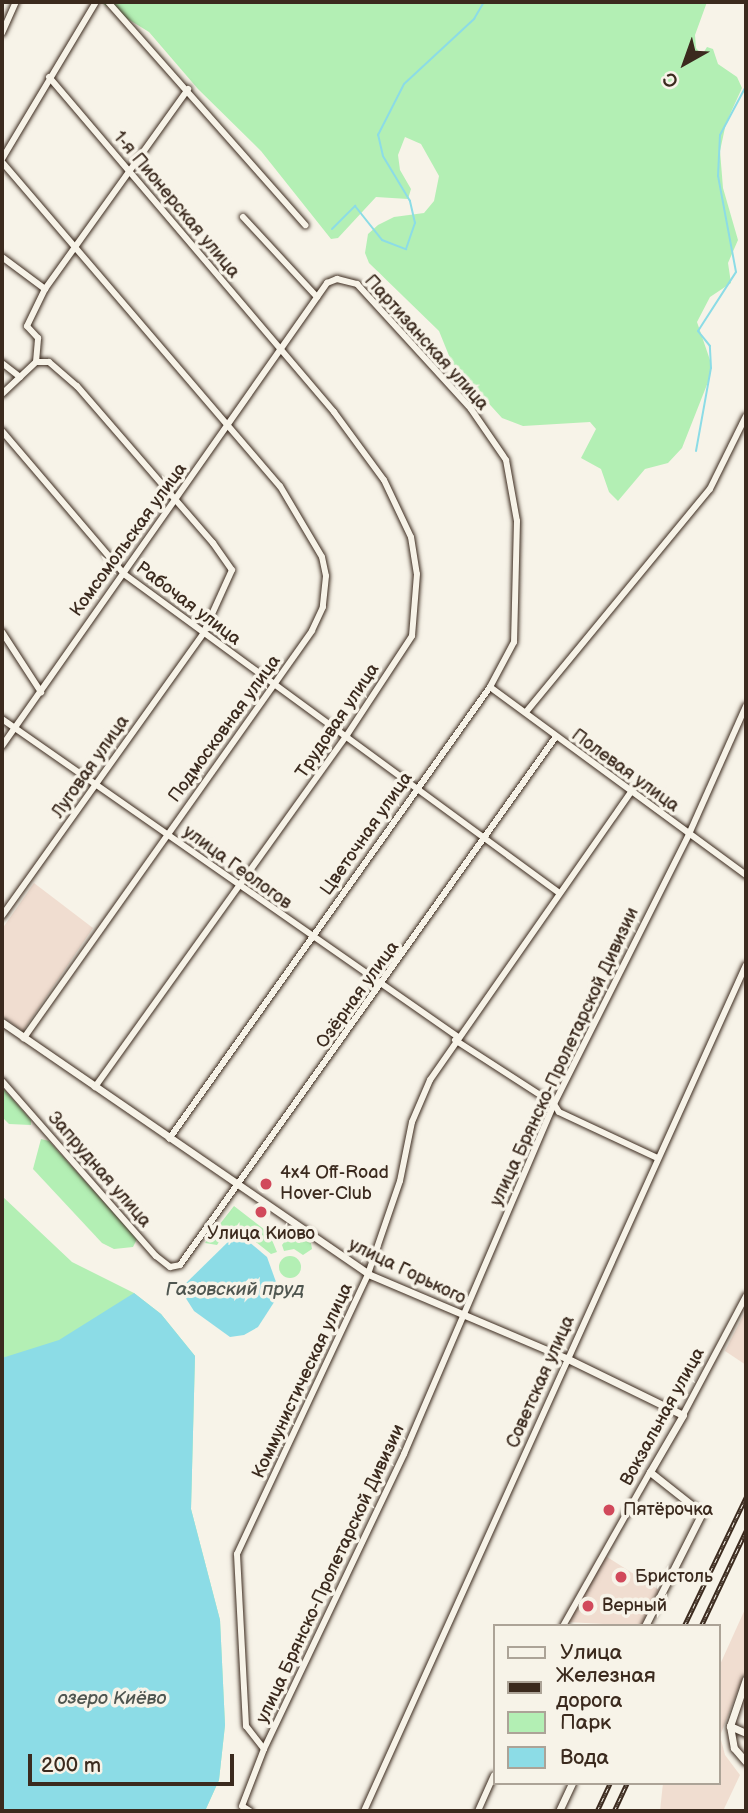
<!DOCTYPE html>
<html>
<head>
<meta charset="utf-8">
<style>
  body { margin:0 }
  #map { position:relative; width:748px; height:1813px; overflow:hidden; background:#f7f3e8; font-family:"Balsamiq Sans",sans-serif }
  div>[style] { position:absolute }
  [style*='--x'] { left:calc(var(--x)*1px); top:calc(var(--y)*1px); width:calc(var(--w)*1px); rotate:calc(var(--a)*1deg) }
  .built>* { inset:0; background:#f0ddd0 }
  .green>* { inset:0; background:#b3efb4 }
  .round { border-radius:50% }
  .water>* { inset:0; background:#8cdce6 }
  .stream>* { height:2px; margin:-1px; padding:0 1px; transform-origin:1px; border-radius:1px; background:#8cdce6 }
  .roads { filter:drop-shadow(0 0 2px #3b2a1e) drop-shadow(0 0 2px #3b2a1e) }
  .minor>* { height:6px; margin:-3px; padding:0 3px; transform-origin:3px; border-radius:3px; background:#f7f3e8 }
  .tertiary>* { height:7px; margin:-3.5px; padding:0 3.5px; transform-origin:3.5px; border-radius:3.5px; background:#f7f3e8 }
  .rail>* { height:4.5px; margin-top:-2.25px; transform-origin:0; background:repeating-linear-gradient(90deg,#f7f3e8 0 5px,#3b2a1e 0 10px); box-sizing:border-box; border-block:2px solid #3b2a1e }
  .dots>* { width:19px; height:19px; translate:-50% -50%; box-sizing:border-box; border:4px solid #f7f3e8; border-radius:50% }
  span { translate:-50% -50%; white-space:nowrap; text-align:center; line-height:1.15; -webkit-text-stroke:7px #f7f3e8; paint-order:stroke }
  .street-label { font-size:18px; color:#3b2a1e }
  .poi-label { font-size:18px; color:#3b2a1e }
  .left { translate:0 -50%; text-align:left }
  .water-label { font-size:19px; color:#4f5650; font-style:italic }
  .frame { position:absolute; inset:0; border:4px solid #3b2a1e; pointer-events:none }
  .legend { position:absolute; left:493px; top:1624px; width:228px; height:161px; box-sizing:border-box; background:#f7f3e8; border:2px solid #aca397; margin:0; padding:9px 12px; list-style:none; font-size:21px; color:#3b2a1e }
  .legend li { display:flex; align-items:center; gap:14px; height:35px }
  .legend b { width:35px; border:2px solid #aca397 }
  .north { position:absolute; left:650px; top:28px; width:70px; height:70px; -webkit-text-stroke:5px #f7f3e8; paint-order:stroke; rotate:220deg; font-size:19px; font-weight:700; line-height:28px; text-align:center; color:#3b2a1e }
  .north::after { content:''; display:block; margin:auto; width:24px; height:32px; background:#3b2a1e; clip-path:polygon(50% 0,100% 100%,50% 72%,0 100%) }
  .scale { position:absolute; left:28px; top:1754px; width:206px; height:32px; box-sizing:border-box; border:4px solid #3b2a1e; border-top:0; padding-left:9px; font-size:21px; line-height:24px; white-space:nowrap; color:#3b2a1e; -webkit-text-stroke:5px #f7f3e8; paint-order:stroke }
</style>
</head>
<body>
<div id="map">
  <div class="built">
    <i style="clip-path:polygon(34px 883px,93px 928px,23px 1031px,2px 1016px,2px 929px)"></i>
    <i style="clip-path:polygon(746px 1310px,746px 1365px,725px 1351px)"></i>
    <i style="clip-path:polygon(604px 1555px,659px 1590px,641px 1626px,567px 1622px)"></i>
    <i style="clip-path:polygon(746px 1607px,746px 1669px,720px 1736px,725px 1755px,740px 1775px,723px 1811px,660px 1811px,663px 1783px,718px 1783px,718px 1669px)"></i>
  </div>
  <div class="green">
    <i style="clip-path:polygon(100px 2px,707px 2px,695px 35px,696px 48px,702px 55px,707px 47px,713px 49px,718px 64px,737px 77px,742px 88px,726px 123px,720px 151px,723px 188px,738px 240px,728px 263px,731px 283px,710px 297px,697px 322px,711px 363px,710px 377px,682px 448px,668px 463px,645px 469px,618px 501px,609px 492px,601px 469px,581px 458px,596px 429px,590px 422px,523px 426px,502px 418px,452px 363px,439px 331px,369px 263px,365px 253px,368px 234px,378px 225px,394px 217px,424px 213px,434px 201px,439px 176px,421px 144px,405px 137px,398px 155px,400px 170px,411px 189px,408px 199px,376px 197px,338px 238px,331px 239px,261px 151px,198px 89px,149px 32px)"></i>
    <i style="clip-path:polygon(2px 1087px,31px 1120px,31px 1125px,9px 1124px,2px 1117px)"></i>
    <i style="clip-path:polygon(41px 1139px,49px 1141px,137px 1239px,133px 1247px,114px 1249px,102px 1243px,33px 1169px)"></i>
    <i style="clip-path:polygon(2px 1196px,72px 1262px,134px 1293px,161px 1314px,195px 1356px,191px 1509px,220px 1620px,225px 1725px,219px 1780px,205px 1811px,2px 1457px)"></i>
    <i style="clip-path:polygon(234px 1206px,269px 1233px,277px 1252px,271px 1254px,238px 1228px,225px 1233px,217px 1245px,205px 1243px)"></i>
    <i style="clip-path:polygon(292px 1232px,311px 1243px,312px 1249px,303px 1255px,294px 1249px,284px 1251px,282px 1245px)"></i>
    <i class="round" style="left:279px;top:1256px;width:22px;height:22px"></i>
  </div>
  <div class="water">
    <i style="clip-path:polygon(242px 1236px,267px 1257px,280px 1293px,258px 1327px,244px 1335px,230px 1337px,194px 1311px,180px 1289px,232px 1238px)"></i>
    <i style="clip-path:polygon(134px 1293px,161px 1314px,195px 1356px,191px 1509px,220px 1620px,225px 1725px,219px 1780px,205px 1811px,2px 1811px,2px 1358px,59px 1340px)"></i>
  </div>
  <div class="stream">
    <i style="--x:332;--y:229;--w:33;--a:-45"></i>
    <i style="--x:355;--y:206;--w:43;--a:51.5"></i>
    <i style="--x:382;--y:240;--w:26;--a:21"></i>
    <i style="--x:406;--y:249;--w:28;--a:-71"></i>
    <i style="--x:415;--y:223;--w:23;--a:-103"></i>
    <i style="--x:410;--y:201;--w:52;--a:-121"></i>
    <i style="--x:383;--y:156;--w:22;--a:-103"></i>
    <i style="--x:378;--y:135;--w:57;--a:-63"></i>
    <i style="--x:404;--y:84;--w:96;--a:-42.9"></i>
    <i style="--x:474;--y:19;--w:20;--a:-60"></i>
    <i style="--x:696;--y:451;--w:84;--a:-79.8"></i>
    <i style="--x:711;--y:368;--w:22;--a:-93"></i>
    <i style="--x:710;--y:346;--w:19;--a:-129"></i>
    <i style="--x:698;--y:331;--w:70;--a:-57.2"></i>
    <i style="--x:736;--y:272;--w:98;--a:-100.6"></i>
    <i style="--x:718;--y:176;--w:41;--a:-87.2"></i>
    <i style="--x:720;--y:135;--w:55;--a:-62"></i>
  </div>
  <div class="roads">
    <div class="minor">
      <i style="--x:108;--y:2;--w:298;--a:48.5"></i>
      <i style="--x:2;--y:33;--w:34;--a:-66"></i>
      <i style="--x:49;--y:77;--w:440;--a:49.6"></i>
      <i style="--x:334;--y:412;--w:84;--a:53.7"></i>
      <i style="--x:384;--y:480;--w:63;--a:64.7"></i>
      <i style="--x:411;--y:537;--w:37;--a:81"></i>
      <i style="--x:417;--y:574;--w:62;--a:94.6"></i>
      <i style="--x:412;--y:636;--w:118;--a:123.3"></i>
      <i style="--x:347;--y:735;--w:433;--a:125.6"></i>
      <i style="--x:2;--y:159;--w:183;--a:-59.1"></i>
      <i style="--x:2;--y:162;--w:427;--a:49.4"></i>
      <i style="--x:280;--y:486;--w:82;--a:59.4"></i>
      <i style="--x:322;--y:557;--w:19;--a:78"></i>
      <i style="--x:326;--y:576;--w:31;--a:96"></i>
      <i style="--x:323;--y:607;--w:26;--a:115"></i>
      <i style="--x:312;--y:631;--w:499;--a:125.3"></i>
      <i style="--x:243;--y:217;--w:109;--a:47.2"></i>
      <i style="--x:2;--y:257;--w:54;--a:36.7"></i>
      <i style="--x:36;--y:362;--w:24;--a:-85"></i>
      <i style="--x:38;--y:338;--w:16;--a:-133"></i>
      <i style="--x:27;--y:326;--w:41;--a:-64.1"></i>
      <i style="--x:45;--y:289;--w:246;--a:-54.4"></i>
      <i style="--x:2;--y:363;--w:23;--a:38"></i>
      <i style="--x:2;--y:394;--w:47;--a:-43.3"></i>
      <i style="--x:36;--y:362;--w:13;--a:0"></i>
      <i style="--x:49;--y:362;--w:37;--a:41"></i>
      <i style="--x:77;--y:386;--w:208;--a:49.1"></i>
      <i style="--x:213;--y:543;--w:33;--a:55"></i>
      <i style="--x:232;--y:570;--w:70;--a:114.4"></i>
      <i style="--x:203;--y:634;--w:346;--a:125.5"></i>
      <i style="--x:2;--y:431;--w:188;--a:49.5"></i>
      <i style="--x:124;--y:574;--w:538;--a:36.23"></i>
      <i style="--x:2;--y:632;--w:72;--a:57"></i>
      <i style="--x:490;--y:687;--w:318;--a:36.3"></i>
      <i style="--x:526;--y:712;--w:289;--a:-50.5"></i>
      <i style="--x:710;--y:489;--w:81;--a:-63.7"></i>
      <i style="--x:2;--y:719;--w:556;--a:34.89"></i>
      <i style="--x:2;--y:746;--w:566;--a:-54.93"></i>
      <i style="--x:327;--y:283;--w:11;--a:-22"></i>
      <i style="--x:337;--y:279;--w:21;--a:14"></i>
      <i style="--x:357;--y:284;--w:169;--a:47.6"></i>
      <i style="--x:471;--y:409;--w:62;--a:55.5"></i>
      <i style="--x:506;--y:460;--w:62;--a:79.8"></i>
      <i style="--x:517;--y:521;--w:121;--a:91.4"></i>
      <i style="--x:514;--y:642;--w:51;--a:118.1"></i>
      <i style="--x:490;--y:687;--w:554;--a:125.38"></i>
      <i style="--x:455;--y:1040;--w:118;--a:32.9"></i>
      <i style="--x:554;--y:1104;--w:9;--a:58"></i>
      <i style="--x:559;--y:1112;--w:108;--a:25.1"></i>
      <i style="--x:2;--y:1081;--w:233;--a:48.7"></i>
      <i style="--x:156;--y:1256;--w:18;--a:38"></i>
      <i style="--x:170;--y:1267;--w:10;--a:-11"></i>
      <i style="--x:180;--y:1265;--w:647;--a:-54.57"></i>
      <i style="--x:683;--y:1415;--w:135;--a:-62.1"></i>
      <i style="--x:563;--y:1626;--w:177;--a:-60.5"></i>
      <i style="--x:264;--y:1749;--w:29;--a:-128"></i>
      <i style="--x:246;--y:1726;--w:172;--a:-93"></i>
      <i style="--x:237;--y:1554;--w:309;--a:-64.9"></i>
      <i style="--x:368;--y:1274;--w:98;--a:-71"></i>
      <i style="--x:400;--y:1181;--w:60;--a:-78.5"></i>
      <i style="--x:412;--y:1122;--w:46;--a:-66.8"></i>
      <i style="--x:430;--y:1080;--w:350;--a:-55.1"></i>
      <i style="--x:250;--y:1811;--w:9;--a:-148"></i>
      <i style="--x:242;--y:1806;--w:61;--a:-68.9"></i>
      <i style="--x:264;--y:1749;--w:327;--a:-64.6"></i>
      <i style="--x:404;--y:1454;--w:381;--a:-66.8"></i>
      <i style="--x:554;--y:1104;--w:302;--a:-63.4"></i>
      <i style="--x:689;--y:834;--w:140;--a:-66"></i>
      <i style="--x:364;--y:1811;--w:928;--a:-65.7"></i>
      <i style="--x:478;--y:1811;--w:39;--a:-66"></i>
    </div>
    <div class="tertiary">
      <i style="--x:2;--y:1022;--w:444;--a:34.5"></i>
      <i style="--x:368;--y:1274;--w:215;--a:23"></i>
      <i style="--x:566;--y:1358;--w:130;--a:26"></i>
      <i style="--x:683;--y:1415;--w:66;--a:120.1"></i>
      <i style="--x:650;--y:1472;--w:66;--a:38.3"></i>
      <i style="--x:702;--y:1513;--w:127;--a:116.8"></i>
      <i style="--x:746;--y:1679;--w:50;--a:108.8"></i>
      <i style="--x:730;--y:1726;--w:22;--a:80"></i>
      <i style="--x:734;--y:1748;--w:18;--a:49"></i>
      <i style="--x:730;--y:1726;--w:17;--a:24"></i>
      <i style="--x:559;--y:1811;--w:31;--a:-65"></i>
    </div>
  </div>
  <div class="rail">
    <i style="--x:684;--y:1626;--w:143;--a:-64.3"></i>
    <i style="--x:701;--y:1626;--w:105;--a:-64.7"></i>
    <i style="--x:597;--y:1811;--w:31;--a:-65"></i>
    <i style="--x:614;--y:1811;--w:31;--a:-65"></i>
  </div>
  <div class="dots">
    <i style="left:266px;top:1184px;background:#d1495b"></i>
    <i style="left:261px;top:1212px;background:#d1495b"></i>
    <i style="left:609px;top:1510px;background:#d1495b"></i>
    <i style="left:621px;top:1577px;background:#d1495b"></i>
    <i style="left:588px;top:1606px;background:#d1495b"></i>
  </div>
  <div class="street-label">
    <span style="left:176px;top:205px;rotate:50deg">1-я Пионерская улица</span>
    <span style="left:426px;top:343px;rotate:48deg">Партизанская улица</span>
    <span style="left:129px;top:540px;rotate:-54deg">Комсомольская улица</span>
    <span style="left:188px;top:604px;rotate:37deg">Рабочая улица</span>
    <span style="left:338px;top:721px;rotate:-56deg">Трудовая улица</span>
    <span style="left:225px;top:729px;rotate:-54deg">Подмосковная улица</span>
    <span style="left:91px;top:767px;rotate:-55deg">Луговая улица</span>
    <span style="left:625px;top:771px;rotate:36deg">Полевая улица</span>
    <span style="left:367px;top:834px;rotate:-55deg">Цветочная улица</span>
    <span style="left:237px;top:868px;rotate:36deg">улица Геологов</span>
    <span style="left:358px;top:995px;rotate:-54deg">Озёрная улица</span>
    <span style="left:565px;top:1057px;rotate:-65deg">улица Брянско-Пролетарской Дивизии</span>
    <span style="left:99px;top:1170px;rotate:49deg">Запрудная улица</span>
    <span style="left:407px;top:1272px;rotate:26deg">улица Горького</span>
    <span style="left:303px;top:1381px;rotate:-65deg">Коммунистическая улица</span>
    <span style="left:541px;top:1382px;rotate:-66deg">Советская улица</span>
    <span style="left:663px;top:1417px;rotate:-61deg">Вокзальная улица</span>
    <span style="left:331px;top:1574px;rotate:-65deg">улица Брянско-Пролетарской Дивизии</span>
  </div>
  <div class="poi-label">
    <span class="left" style="left:280px;top:1184px">4x4 Off-Road<br>Hover-Club</span>
    <span style="left:261px;top:1234px">Улица Киово</span>
    <span class="left" style="left:623px;top:1510px">Пятёрочка</span>
    <span class="left" style="left:635px;top:1577px">Бристоль</span>
    <span class="left" style="left:602px;top:1606px">Верный</span>
  </div>
  <div class="water-label">
    <span style="left:235px;top:1290px">Газовский пруд</span>
    <span style="left:112px;top:1699px">озеро Киёво</span>
  </div>
  <div class="frame"></div>
  <ul class="legend">
  <li><b style="height:9px;background:#f7f3e8"></b>Улица</li>
  <li><b style="height:9px;background:#3b2a1e"></b>Железная дорога</li>
  <li><b style="height:19px;background:#b3efb4"></b>Парк</li>
  <li><b style="height:19px;background:#8cdce6"></b>Вода</li>
  </ul>
  <div class="north">С</div>
  <div class="scale">200 m</div>
</div>
</body>
</html>
